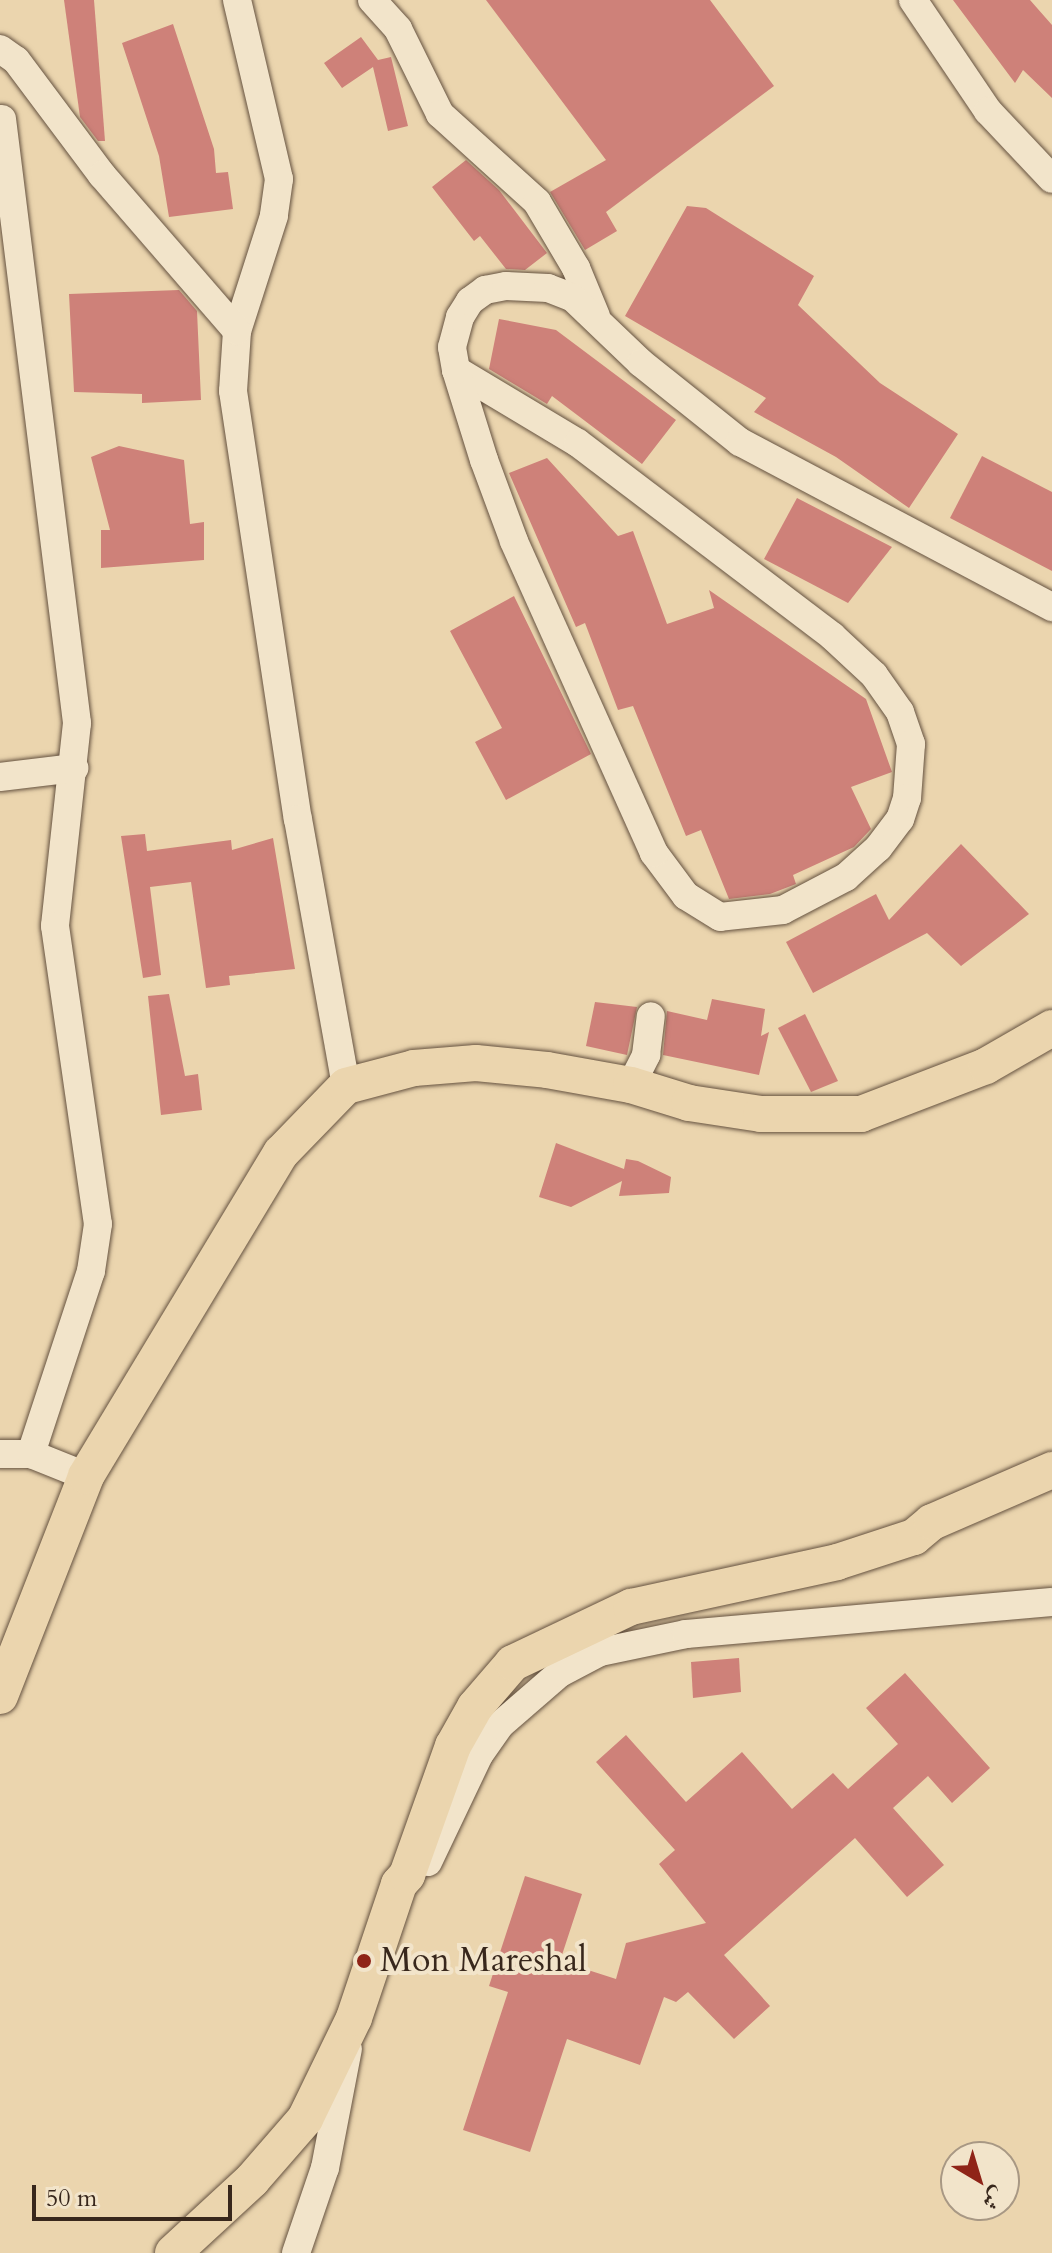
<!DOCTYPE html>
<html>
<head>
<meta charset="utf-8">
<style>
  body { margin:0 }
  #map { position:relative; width:1052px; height:2253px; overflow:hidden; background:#ebd5ae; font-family:Cardo,Amiri,serif }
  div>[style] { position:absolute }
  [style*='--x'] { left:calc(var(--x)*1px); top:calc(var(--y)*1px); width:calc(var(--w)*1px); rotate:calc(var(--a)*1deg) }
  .building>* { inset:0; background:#ce8179 }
  .roads { filter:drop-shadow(0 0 2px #655240) drop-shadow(0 0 2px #655240) }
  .minor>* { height:28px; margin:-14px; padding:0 14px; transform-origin:14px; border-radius:14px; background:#f2e4ca }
  .major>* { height:36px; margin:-18px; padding:0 18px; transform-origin:18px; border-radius:18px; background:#ebd5ae }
  .dots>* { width:22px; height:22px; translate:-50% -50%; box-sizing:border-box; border:4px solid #f2e4ca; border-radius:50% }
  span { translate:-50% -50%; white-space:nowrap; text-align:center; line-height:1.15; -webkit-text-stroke:8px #f2e4ca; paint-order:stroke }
  .poi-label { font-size:34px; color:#38271c }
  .left { translate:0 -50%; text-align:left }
  .north { position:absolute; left:940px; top:2141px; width:80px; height:80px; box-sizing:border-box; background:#f2e4ca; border:2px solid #a89884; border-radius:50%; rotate:142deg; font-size:22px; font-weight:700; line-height:32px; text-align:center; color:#38271c }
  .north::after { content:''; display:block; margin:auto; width:28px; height:36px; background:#8f2418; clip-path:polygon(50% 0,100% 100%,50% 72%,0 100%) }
  .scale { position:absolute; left:32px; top:2185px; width:200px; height:36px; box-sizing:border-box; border:4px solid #38271c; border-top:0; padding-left:10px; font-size:24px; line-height:28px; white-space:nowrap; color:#38271c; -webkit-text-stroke:6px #f2e4ca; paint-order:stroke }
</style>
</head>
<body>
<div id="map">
  <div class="building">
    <i style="clip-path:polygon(64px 0,94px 0,105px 141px,98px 141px,80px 117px)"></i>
    <i style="clip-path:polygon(486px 0,710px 0,774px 86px,606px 212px,617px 231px,585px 250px,550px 192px,606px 160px)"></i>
    <i style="clip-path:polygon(953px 0,1030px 0,1052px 25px,1052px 98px,1023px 70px,1015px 83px)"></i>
    <i style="clip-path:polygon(173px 24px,214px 149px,216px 173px,228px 172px,233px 209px,169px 217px,159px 156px,122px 43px)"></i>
    <i style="clip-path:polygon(361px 37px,378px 60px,391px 57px,408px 126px,388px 131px,373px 67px,342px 88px,324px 63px)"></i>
    <i style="clip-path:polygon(466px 160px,499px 190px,547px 253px,525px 270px,506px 269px,480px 236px,474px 241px,432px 187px)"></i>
    <i style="clip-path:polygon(687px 206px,706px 208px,814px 276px,798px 305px,880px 383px,958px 434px,909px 508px,836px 457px,754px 412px,766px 398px,625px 316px)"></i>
    <i style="clip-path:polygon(179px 290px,197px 311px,201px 400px,142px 403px,142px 394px,74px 392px,69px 294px)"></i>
    <i style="clip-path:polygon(499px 319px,556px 330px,676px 420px,642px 464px,552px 396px,547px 404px,489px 369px)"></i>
    <i style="clip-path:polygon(119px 446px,184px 460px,190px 524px,204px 522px,204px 560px,101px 568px,101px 530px,110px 530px,91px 457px)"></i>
    <i style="clip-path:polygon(982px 456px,1052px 492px,1052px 571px,950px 518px)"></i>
    <i style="clip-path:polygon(547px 458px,618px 536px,633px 531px,667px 624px,714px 608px,709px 590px,866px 699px,892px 772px,851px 787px,871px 829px,854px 847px,793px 875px,796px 884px,770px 894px,729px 899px,701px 830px,686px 836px,633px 706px,618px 710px,585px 623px,576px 627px,509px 473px)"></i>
    <i style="clip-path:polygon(797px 498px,892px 547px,848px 603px,764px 559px)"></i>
    <i style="clip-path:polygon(514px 596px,591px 754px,506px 800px,475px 742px,502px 728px,450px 631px)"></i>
    <i style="clip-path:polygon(145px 834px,147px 851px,231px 840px,232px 850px,273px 838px,295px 969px,229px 976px,230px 985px,206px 988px,191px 882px,150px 887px,161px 975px,143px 978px,121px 836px)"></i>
    <i style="clip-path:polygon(961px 844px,1029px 914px,961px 966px,927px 933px,813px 993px,786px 942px,876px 894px,889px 920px)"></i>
    <i style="clip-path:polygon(169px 994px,185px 1076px,198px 1074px,202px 1110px,161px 1115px,148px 996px)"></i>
    <i style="clip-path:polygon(712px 999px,765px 1009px,761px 1036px,769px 1032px,759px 1075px,663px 1055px,667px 1011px,707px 1020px)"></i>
    <i style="clip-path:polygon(595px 1002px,637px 1007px,627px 1055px,586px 1046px)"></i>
    <i style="clip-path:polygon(805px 1014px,838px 1081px,811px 1092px,778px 1028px)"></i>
    <i style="clip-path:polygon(556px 1143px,624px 1169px,626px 1159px,638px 1161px,671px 1177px,669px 1193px,619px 1196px,622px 1181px,571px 1207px,539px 1197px)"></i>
    <i style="clip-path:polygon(739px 1658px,741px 1692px,693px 1698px,691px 1662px)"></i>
    <i style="clip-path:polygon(905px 1673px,990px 1768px,952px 1803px,928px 1776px,893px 1808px,944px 1865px,907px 1897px,855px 1838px,724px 1955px,770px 2006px,734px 2039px,688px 1992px,676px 2002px,664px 1997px,640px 2065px,567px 2039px,530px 2152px,463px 2130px,508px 1992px,489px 1986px,525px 1876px,582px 1894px,560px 1961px,616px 1979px,626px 1943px,706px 1923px,659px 1864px,675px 1850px,596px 1762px,626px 1735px,686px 1802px,742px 1752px,792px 1809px,833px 1773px,848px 1789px,898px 1744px,866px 1708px)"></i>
  </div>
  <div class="roads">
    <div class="minor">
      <i style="--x:237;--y:0;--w:184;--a:76.8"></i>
      <i style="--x:279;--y:179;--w:37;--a:98"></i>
      <i style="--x:274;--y:216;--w:121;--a:107.8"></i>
      <i style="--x:237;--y:331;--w:60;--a:93.8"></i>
      <i style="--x:233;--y:391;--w:433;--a:81.4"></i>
      <i style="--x:298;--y:819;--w:271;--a:79.8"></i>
      <i style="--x:372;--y:0;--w:39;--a:48"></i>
      <i style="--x:398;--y:29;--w:95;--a:63.7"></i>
      <i style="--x:440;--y:114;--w:131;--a:42.2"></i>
      <i style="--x:537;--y:202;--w:77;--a:59.4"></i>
      <i style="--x:576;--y:268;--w:52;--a:67.4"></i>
      <i style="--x:913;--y:0;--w:134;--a:56"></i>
      <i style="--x:988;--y:111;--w:93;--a:46.7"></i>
      <i style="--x:0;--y:49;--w:19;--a:35"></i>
      <i style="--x:16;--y:60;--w:144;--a:53.2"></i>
      <i style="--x:102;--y:175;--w:206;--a:49.1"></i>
      <i style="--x:2;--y:119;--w:609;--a:82.92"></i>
      <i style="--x:77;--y:723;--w:204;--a:96.2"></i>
      <i style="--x:55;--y:926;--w:301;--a:81.8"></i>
      <i style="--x:98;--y:1224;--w:48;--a:98.5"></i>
      <i style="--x:91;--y:1271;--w:193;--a:108.2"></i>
      <i style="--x:456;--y:370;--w:142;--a:30.9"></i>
      <i style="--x:578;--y:443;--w:319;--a:37.2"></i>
      <i style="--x:832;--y:636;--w:57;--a:42.9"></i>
      <i style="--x:874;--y:675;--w:45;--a:54.9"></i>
      <i style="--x:900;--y:712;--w:34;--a:71"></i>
      <i style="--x:911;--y:744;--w:54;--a:94.2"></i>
      <i style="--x:907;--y:798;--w:22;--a:108"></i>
      <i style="--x:900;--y:819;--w:36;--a:127"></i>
      <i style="--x:878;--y:848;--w:43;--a:137.8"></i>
      <i style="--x:846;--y:877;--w:71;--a:152.4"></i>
      <i style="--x:783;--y:910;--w:63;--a:173.7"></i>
      <i style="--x:720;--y:917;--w:40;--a:-148"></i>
      <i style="--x:686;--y:896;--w:54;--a:-126.7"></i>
      <i style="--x:654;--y:853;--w:342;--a:-114.2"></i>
      <i style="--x:514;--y:541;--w:86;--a:-110.3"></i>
      <i style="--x:484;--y:460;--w:94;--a:-107.3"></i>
      <i style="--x:456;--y:370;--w:23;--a:-100"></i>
      <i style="--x:452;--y:347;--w:31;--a:-75"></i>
      <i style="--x:460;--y:317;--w:19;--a:-58"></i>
      <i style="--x:470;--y:301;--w:19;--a:-36"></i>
      <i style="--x:485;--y:290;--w:21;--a:-11"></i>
      <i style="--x:506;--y:286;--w:42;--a:2.7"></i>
      <i style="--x:548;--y:288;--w:26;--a:21"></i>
      <i style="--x:572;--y:297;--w:95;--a:43.7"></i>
      <i style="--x:641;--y:363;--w:127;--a:38.6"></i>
      <i style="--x:740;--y:442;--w:353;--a:27.9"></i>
      <i style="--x:0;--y:777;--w:75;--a:-6.9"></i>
      <i style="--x:631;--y:1085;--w:34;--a:-63"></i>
      <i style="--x:646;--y:1055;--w:39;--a:-83"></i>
      <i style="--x:0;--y:1454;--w:31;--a:0"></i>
      <i style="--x:31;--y:1454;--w:59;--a:21.8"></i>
      <i style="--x:428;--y:1862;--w:119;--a:-64.5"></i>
      <i style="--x:479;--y:1755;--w:37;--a:-55"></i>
      <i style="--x:500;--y:1725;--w:79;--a:-40.9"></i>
      <i style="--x:560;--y:1673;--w:45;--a:-27.7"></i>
      <i style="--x:600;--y:1652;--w:88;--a:-11.8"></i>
      <i style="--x:686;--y:1634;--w:367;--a:-5"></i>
      <i style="--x:296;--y:2253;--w:90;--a:-71.2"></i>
      <i style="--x:325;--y:2168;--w:121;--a:-79.1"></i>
    </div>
    <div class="major">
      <i style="--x:0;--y:1696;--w:236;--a:-68.6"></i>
      <i style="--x:86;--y:1476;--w:377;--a:-58.9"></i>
      <i style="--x:281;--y:1153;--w:93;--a:-45.9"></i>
      <i style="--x:346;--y:1086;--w:70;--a:-14.8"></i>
      <i style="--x:414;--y:1068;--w:62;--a:-4.6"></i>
      <i style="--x:476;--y:1063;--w:71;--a:5.6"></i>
      <i style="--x:547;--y:1070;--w:85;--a:10.1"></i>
      <i style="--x:631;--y:1085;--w:61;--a:17.2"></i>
      <i style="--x:689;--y:1103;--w:73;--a:8.7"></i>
      <i style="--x:761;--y:1114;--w:100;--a:0"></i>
      <i style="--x:861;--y:1114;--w:134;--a:-21"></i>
      <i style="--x:986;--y:1066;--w:76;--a:-29.9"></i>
      <i style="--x:173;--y:2253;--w:108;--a:-42.7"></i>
      <i style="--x:252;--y:2180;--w:81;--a:-49"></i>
      <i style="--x:305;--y:2119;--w:112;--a:-64.1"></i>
      <i style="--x:354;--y:2018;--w:141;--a:-71.4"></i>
      <i style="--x:399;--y:1884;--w:12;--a:-48"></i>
      <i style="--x:407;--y:1875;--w:137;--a:-70.4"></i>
      <i style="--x:453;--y:1746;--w:45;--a:-60.6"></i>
      <i style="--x:475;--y:1707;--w:58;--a:-49.2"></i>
      <i style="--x:513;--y:1663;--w:131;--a:-25.4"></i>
      <i style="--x:631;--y:1607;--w:211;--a:-12.3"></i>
      <i style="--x:837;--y:1562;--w:81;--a:-18"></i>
      <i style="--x:914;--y:1537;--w:23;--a:-40"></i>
      <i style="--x:932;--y:1522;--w:131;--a:-23.4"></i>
    </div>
  </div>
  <div class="dots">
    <i style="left:364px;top:1961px;background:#8f2418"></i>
  </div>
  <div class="poi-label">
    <span class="left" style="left:380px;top:1961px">Mon Mareshal</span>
  </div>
  <div class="north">ش</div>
  <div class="scale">50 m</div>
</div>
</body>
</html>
